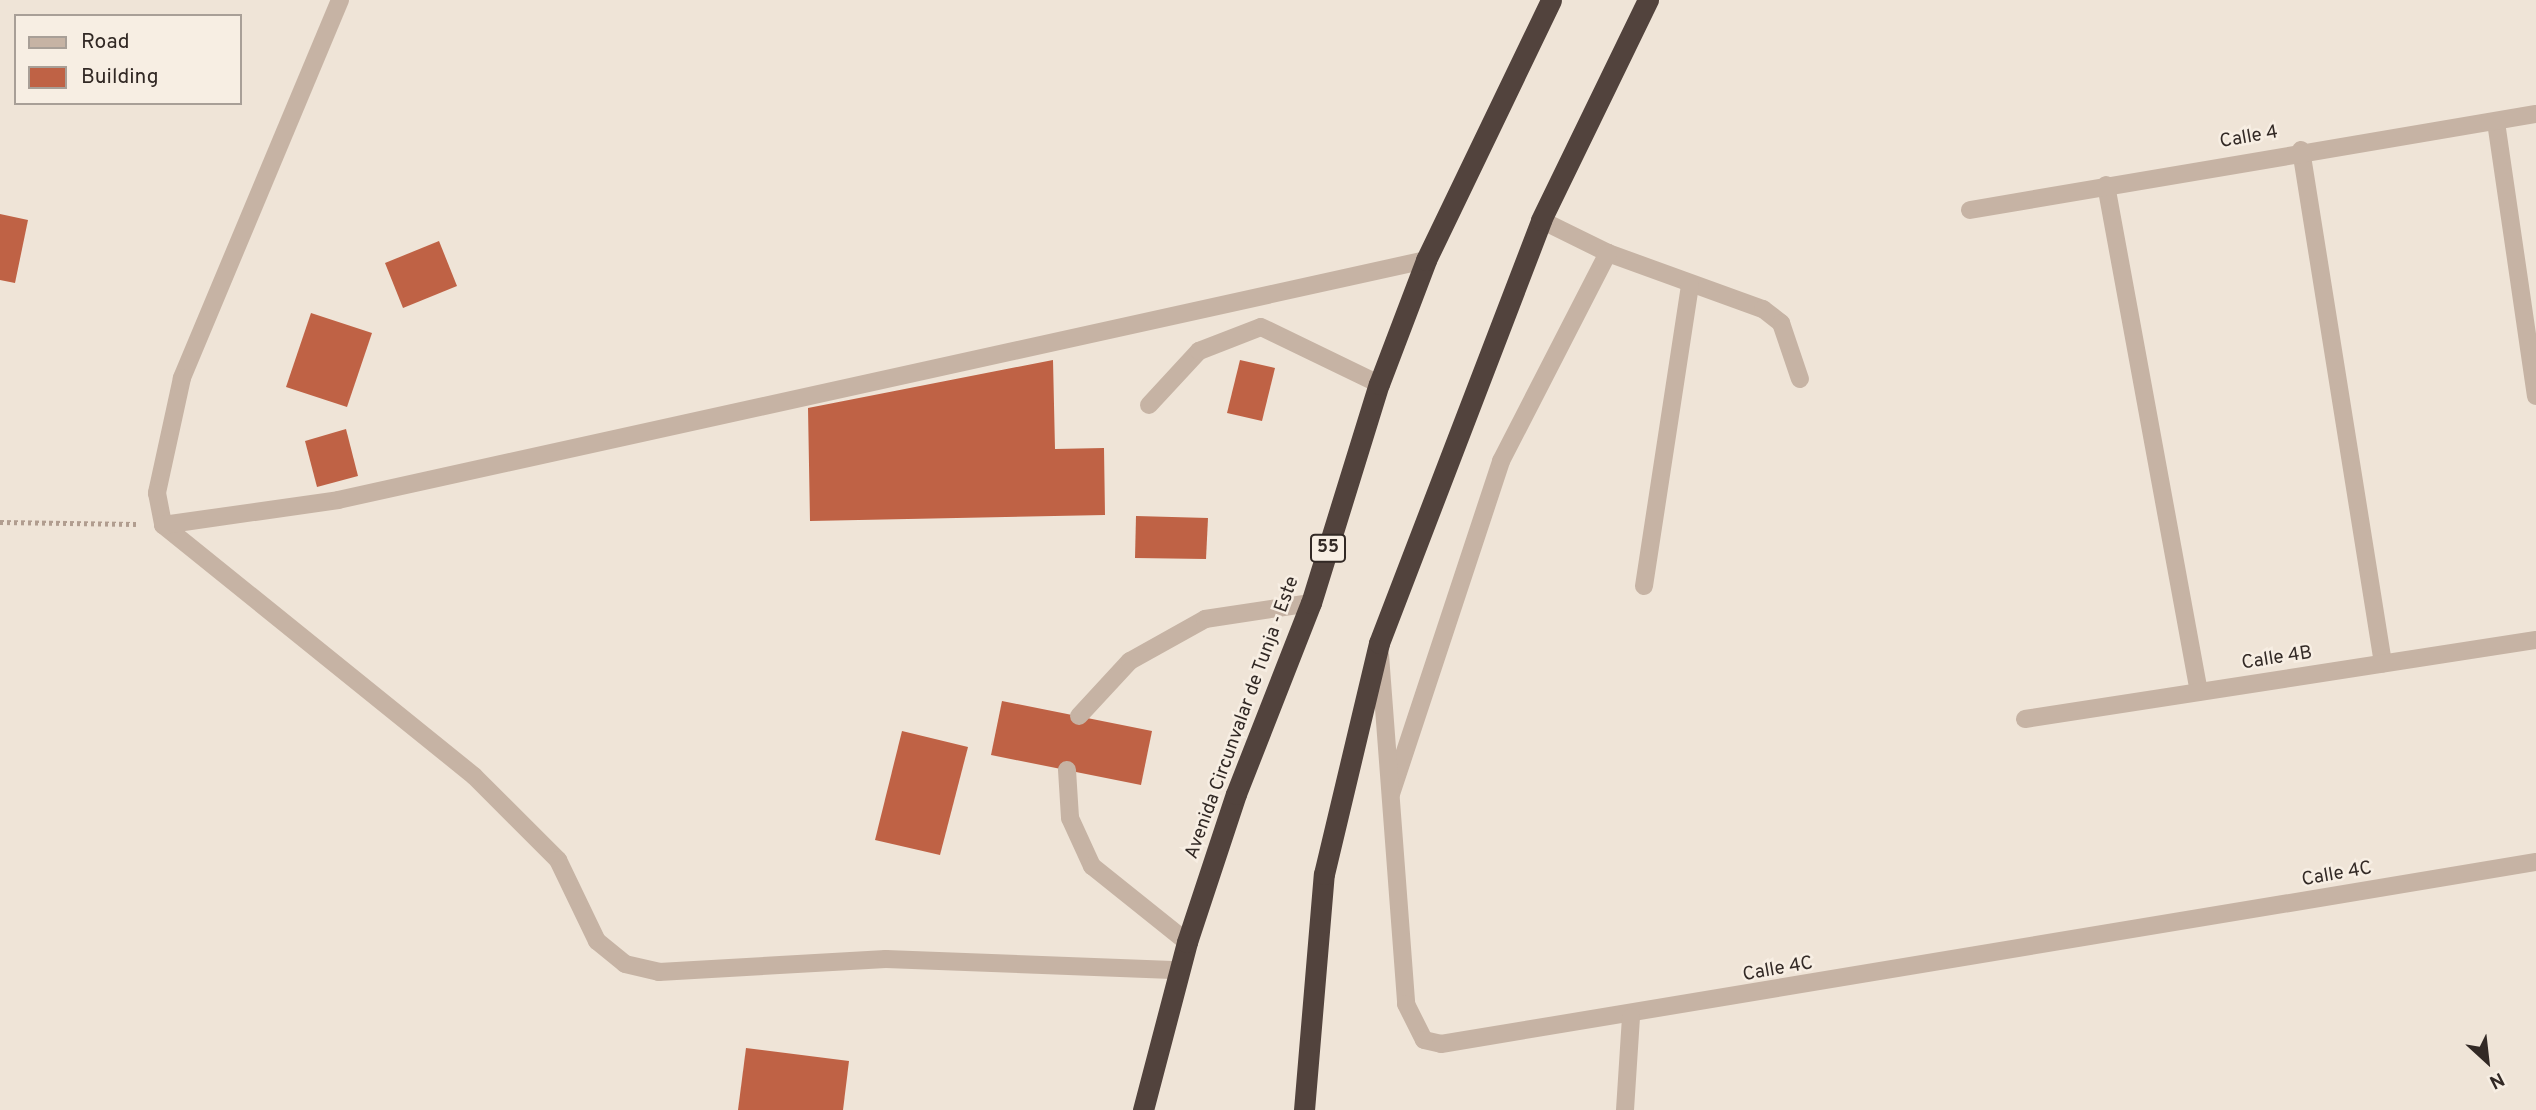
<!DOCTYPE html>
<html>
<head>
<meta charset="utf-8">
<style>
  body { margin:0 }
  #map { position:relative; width:2536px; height:1110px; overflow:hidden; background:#efe4d7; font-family:Overpass,sans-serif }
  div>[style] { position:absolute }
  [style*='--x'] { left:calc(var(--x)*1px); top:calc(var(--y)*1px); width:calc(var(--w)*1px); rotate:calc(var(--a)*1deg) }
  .building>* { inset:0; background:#bf6245 }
  .path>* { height:4.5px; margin-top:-2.25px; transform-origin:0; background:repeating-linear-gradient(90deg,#b19d8f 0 3.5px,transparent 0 7px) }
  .lane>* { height:18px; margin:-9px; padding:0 9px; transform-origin:9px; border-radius:9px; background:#c6b3a4 }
  .street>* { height:18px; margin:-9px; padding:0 9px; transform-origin:9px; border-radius:9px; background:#c6b3a4 }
  .highway>* { height:21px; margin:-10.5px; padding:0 10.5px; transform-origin:10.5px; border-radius:10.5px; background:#52433d }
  span { translate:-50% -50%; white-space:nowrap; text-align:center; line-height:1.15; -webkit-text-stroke:5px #f7eee3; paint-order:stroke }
  .shield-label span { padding:2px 5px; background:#f7eee3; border:2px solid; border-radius:5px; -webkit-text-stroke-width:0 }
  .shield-label { font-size:18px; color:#322925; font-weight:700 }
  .street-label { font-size:19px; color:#322925 }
  .legend { position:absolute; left:14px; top:14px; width:228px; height:91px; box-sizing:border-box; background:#f7eee3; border:2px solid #a89f97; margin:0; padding:9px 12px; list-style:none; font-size:21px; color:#322925 }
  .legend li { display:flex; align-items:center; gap:14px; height:35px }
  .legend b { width:35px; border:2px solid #a89f97 }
  .north { position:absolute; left:2452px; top:1026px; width:70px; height:70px; -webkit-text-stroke:5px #f7eee3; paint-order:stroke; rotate:153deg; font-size:19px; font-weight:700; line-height:28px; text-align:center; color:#322925 }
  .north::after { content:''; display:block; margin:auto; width:24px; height:32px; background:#322925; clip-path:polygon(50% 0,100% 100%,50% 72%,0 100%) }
</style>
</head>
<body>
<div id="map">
  <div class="building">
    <i style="clip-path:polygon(0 214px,28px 220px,15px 283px,0 280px)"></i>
    <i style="clip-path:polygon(439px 241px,457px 286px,403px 308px,385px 263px)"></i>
    <i style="clip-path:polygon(311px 313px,372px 333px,347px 407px,286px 387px)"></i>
    <i style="clip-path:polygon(1053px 360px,1055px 449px,1104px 448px,1105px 515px,810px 521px,808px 408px)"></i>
    <i style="clip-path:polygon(1240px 360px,1275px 368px,1262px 421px,1227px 413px)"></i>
    <i style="clip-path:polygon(346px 429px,358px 476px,317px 487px,305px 441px)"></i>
    <i style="clip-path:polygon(1136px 516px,1208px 518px,1206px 559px,1135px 558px)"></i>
    <i style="clip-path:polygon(1002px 701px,1152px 731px,1141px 785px,991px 755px)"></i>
    <i style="clip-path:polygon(902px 731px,968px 747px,940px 855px,875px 840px)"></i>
    <i style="clip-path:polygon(746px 1048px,849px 1061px,843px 1110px,738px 1110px)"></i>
  </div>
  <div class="path">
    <i style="--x:0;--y:522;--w:136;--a:0.8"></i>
  </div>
  <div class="lane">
    <i style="--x:1541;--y:220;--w:75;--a:26.2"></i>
    <i style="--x:1608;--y:253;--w:165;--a:19.9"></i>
    <i style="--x:1763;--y:309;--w:23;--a:38"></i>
    <i style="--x:1781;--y:323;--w:59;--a:71.3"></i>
    <i style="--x:1149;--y:405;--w:74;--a:-47.2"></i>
    <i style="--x:1199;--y:351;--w:66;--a:-21.2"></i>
    <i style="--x:1261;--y:327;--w:131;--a:25.8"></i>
    <i style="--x:1644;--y:586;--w:304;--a:-81.3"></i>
    <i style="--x:1079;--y:716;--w:75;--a:-47.2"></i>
    <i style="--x:1130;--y:661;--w:86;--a:-29.2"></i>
    <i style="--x:1205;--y:619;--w:107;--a:-8.6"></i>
    <i style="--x:1067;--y:770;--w:48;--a:86.4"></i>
    <i style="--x:1070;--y:818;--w:53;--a:65.4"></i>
    <i style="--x:1092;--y:866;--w:122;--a:38.7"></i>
    <i style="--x:1391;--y:794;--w:351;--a:-71.7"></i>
    <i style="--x:1501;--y:461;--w:234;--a:-62.8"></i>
  </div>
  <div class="street">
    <i style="--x:340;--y:0;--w:410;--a:112.7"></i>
    <i style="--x:182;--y:378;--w:118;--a:102.3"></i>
    <i style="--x:157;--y:493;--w:33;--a:79"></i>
    <i style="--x:163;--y:525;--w:400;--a:38.9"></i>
    <i style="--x:474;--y:776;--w:119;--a:45"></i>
    <i style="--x:558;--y:860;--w:90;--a:64.3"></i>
    <i style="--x:597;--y:941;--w:36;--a:39"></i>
    <i style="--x:625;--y:964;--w:35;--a:13"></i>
    <i style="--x:659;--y:972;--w:227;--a:-3.3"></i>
    <i style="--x:886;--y:959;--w:293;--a:2.2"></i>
    <i style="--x:2496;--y:122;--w:277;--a:81.7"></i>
    <i style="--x:2301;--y:150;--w:520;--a:80.92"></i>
    <i style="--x:2106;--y:185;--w:515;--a:79.61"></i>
    <i style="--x:1970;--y:210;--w:574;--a:-9.63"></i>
    <i style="--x:163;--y:525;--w:177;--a:-8.1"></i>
    <i style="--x:338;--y:500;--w:1114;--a:-12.44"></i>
    <i style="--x:1380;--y:655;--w:350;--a:85.7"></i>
    <i style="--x:1406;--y:1004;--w:40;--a:63.4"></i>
    <i style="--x:1424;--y:1040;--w:17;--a:13"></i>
    <i style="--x:1441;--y:1044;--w:1110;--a:-9.44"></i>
    <i style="--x:2025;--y:719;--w:517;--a:-8.79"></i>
    <i style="--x:1625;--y:1110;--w:93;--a:-86.3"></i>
  </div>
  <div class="highway">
    <i style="--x:1143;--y:1110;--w:174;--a:-75.3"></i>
    <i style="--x:1187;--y:942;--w:156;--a:-71.7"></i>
    <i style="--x:1236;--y:794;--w:205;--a:-68.6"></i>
    <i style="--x:1311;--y:603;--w:229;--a:-72.8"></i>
    <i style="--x:1379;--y:384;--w:133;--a:-69.2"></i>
    <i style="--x:1426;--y:260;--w:288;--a:-64.3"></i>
    <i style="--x:1304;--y:1110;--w:237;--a:-85.2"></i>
    <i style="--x:1324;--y:874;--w:237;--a:-76.6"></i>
    <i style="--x:1379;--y:643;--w:453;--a:-69"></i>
    <i style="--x:1541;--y:220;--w:245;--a:-64.1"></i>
  </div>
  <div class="shield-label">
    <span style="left:1328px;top:548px">55</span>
  </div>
  <div class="street-label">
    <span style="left:2249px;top:138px;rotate:-10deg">Calle 4</span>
    <span style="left:2277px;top:659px;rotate:-9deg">Calle 4B</span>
    <span style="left:1243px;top:718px;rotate:-70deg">Avenida Circunvalar de Tunja - Este</span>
    <span style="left:2337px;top:875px;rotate:-10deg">Calle 4C</span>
    <span style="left:1778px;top:970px;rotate:-10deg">Calle 4C</span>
  </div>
  <ul class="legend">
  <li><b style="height:9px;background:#c6b3a4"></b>Road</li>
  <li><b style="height:19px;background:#bf6245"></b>Building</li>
  </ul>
  <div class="north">N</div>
</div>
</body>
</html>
